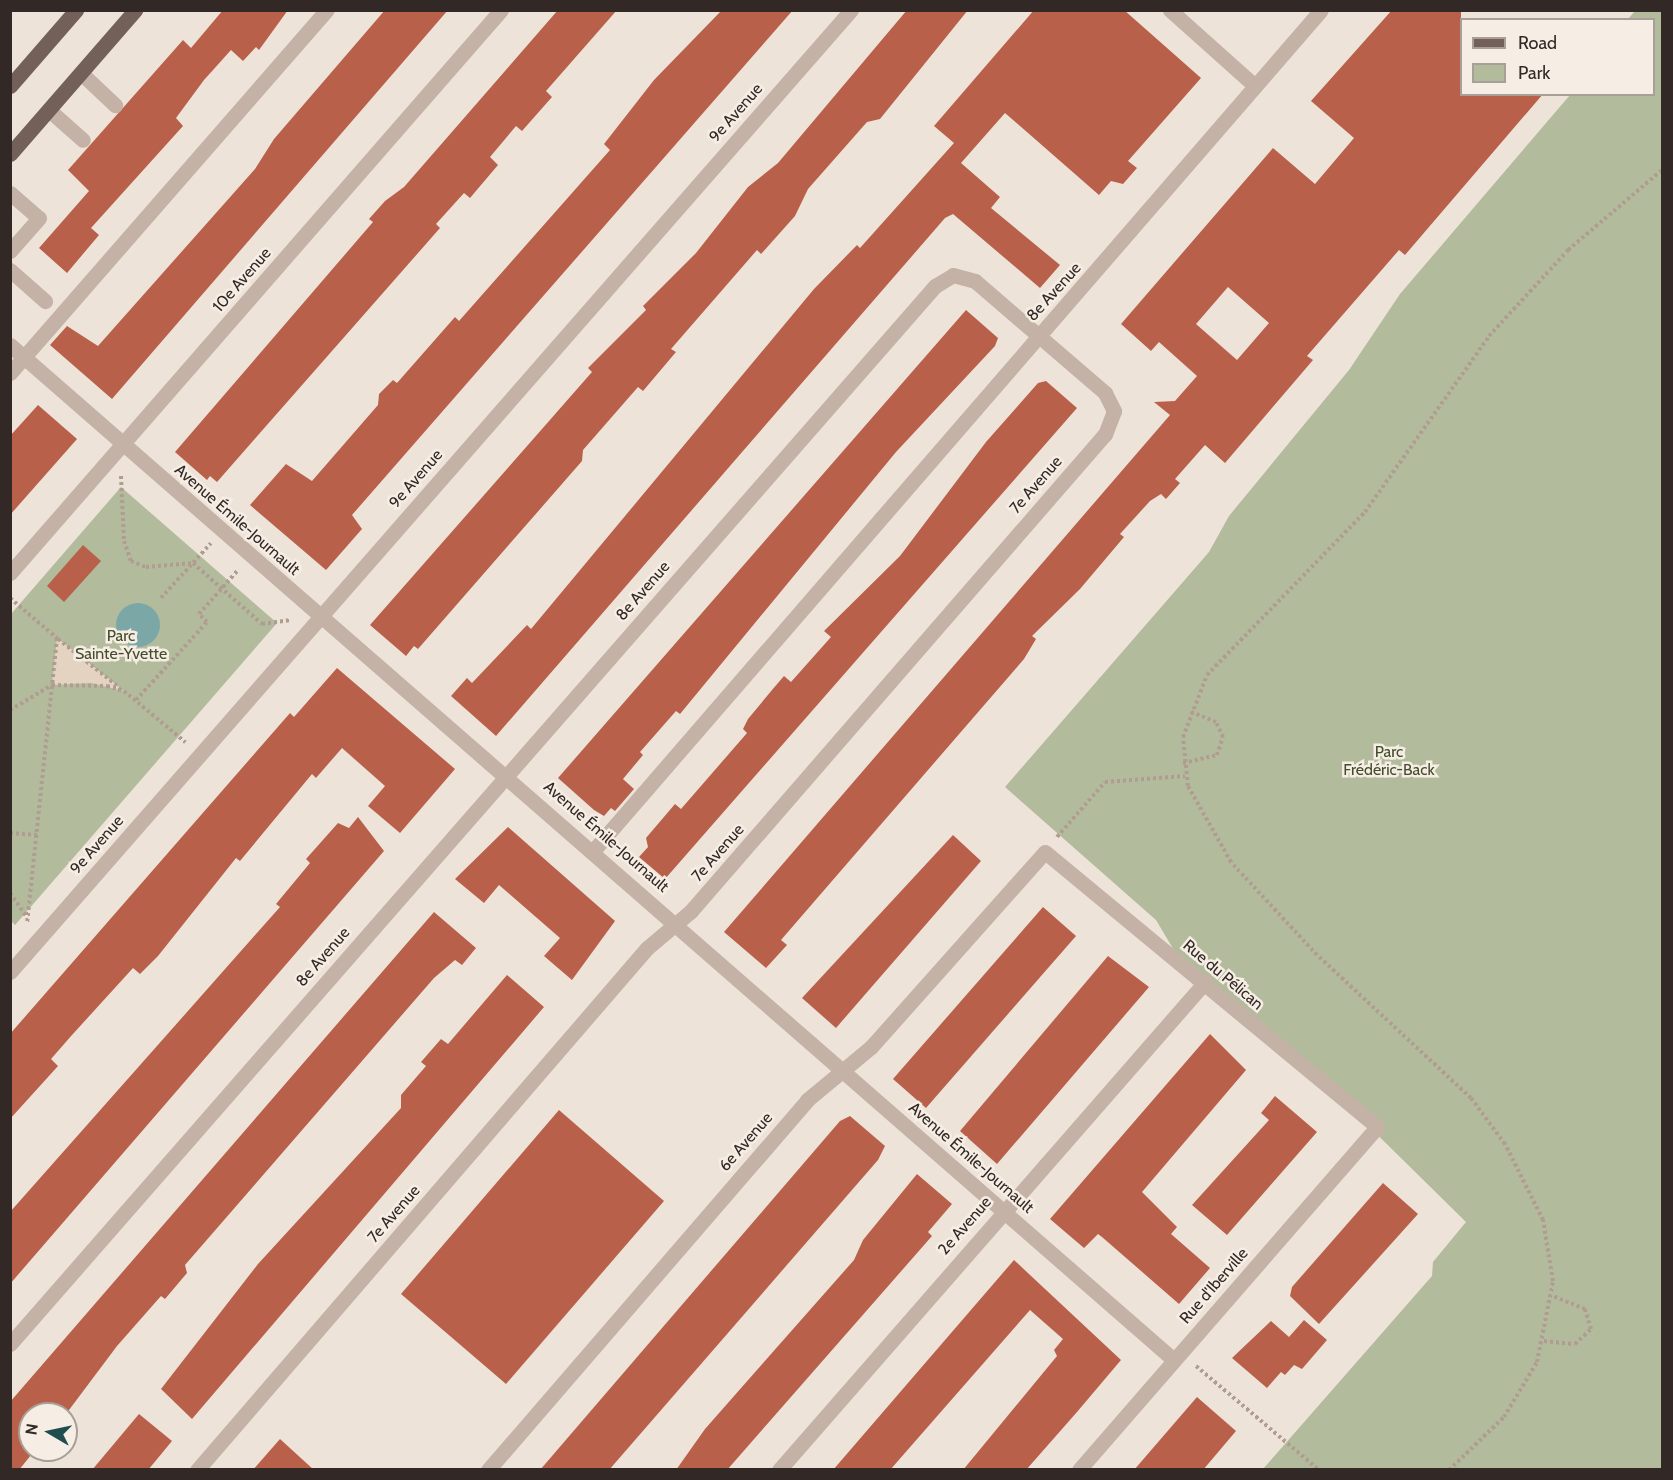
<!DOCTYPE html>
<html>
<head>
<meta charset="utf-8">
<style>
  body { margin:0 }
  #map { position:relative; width:1673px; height:1480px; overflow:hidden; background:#eee3d9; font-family:Cabin,sans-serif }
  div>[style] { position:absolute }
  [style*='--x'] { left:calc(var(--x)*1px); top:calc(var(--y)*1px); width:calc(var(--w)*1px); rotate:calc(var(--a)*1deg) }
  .green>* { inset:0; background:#b2bb9b }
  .plaza>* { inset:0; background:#e5d3c1 }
  .water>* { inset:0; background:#7ba8a7 }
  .round { border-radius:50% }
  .building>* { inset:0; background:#b9604b }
  .path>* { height:4px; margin-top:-2px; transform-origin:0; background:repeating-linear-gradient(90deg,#b09c91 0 3px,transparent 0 6px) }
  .minor>* { height:15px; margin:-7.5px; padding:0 7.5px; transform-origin:7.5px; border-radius:7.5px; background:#c5b2a6 }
  .major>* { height:15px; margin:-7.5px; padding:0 7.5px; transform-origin:7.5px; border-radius:7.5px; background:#726059 }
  span { translate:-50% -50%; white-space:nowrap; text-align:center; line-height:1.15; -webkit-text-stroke:5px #f6ede4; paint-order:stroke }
  .street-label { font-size:16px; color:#322926 }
  .park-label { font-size:16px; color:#434d2d }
  .frame { position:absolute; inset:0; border:12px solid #322926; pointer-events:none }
  .legend { position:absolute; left:1460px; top:18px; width:195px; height:78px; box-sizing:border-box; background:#f6ede4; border:2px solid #a89f98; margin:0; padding:8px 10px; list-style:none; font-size:18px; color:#322926 }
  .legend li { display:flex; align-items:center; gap:12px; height:30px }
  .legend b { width:30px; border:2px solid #a89f98 }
  .north { position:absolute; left:18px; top:1402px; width:60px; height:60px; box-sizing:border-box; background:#f6ede4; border:2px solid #a89f98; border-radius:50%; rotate:279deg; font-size:16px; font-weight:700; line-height:24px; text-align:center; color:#322926 }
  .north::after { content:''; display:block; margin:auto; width:21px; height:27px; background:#204e4f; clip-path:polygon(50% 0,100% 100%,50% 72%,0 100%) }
</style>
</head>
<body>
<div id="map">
  <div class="green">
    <i style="clip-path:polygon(1635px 11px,1662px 11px,1662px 1469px,1263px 1469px,1432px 1276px,1433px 1262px,1466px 1222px,1339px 1097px,1181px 962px,1156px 920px,1005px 787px,1209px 552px,1229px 516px,1349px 370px,1400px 294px,1570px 95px,1654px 94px,1654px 20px,1628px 19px)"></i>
    <i style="clip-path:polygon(121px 487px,277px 623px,15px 925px,11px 921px,11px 614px)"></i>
  </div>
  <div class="plaza">
    <i style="clip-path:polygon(57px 638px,124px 691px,91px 683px,52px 685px)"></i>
  </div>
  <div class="water">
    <i class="round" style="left:116px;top:603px;width:44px;height:44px"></i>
  </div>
  <div class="building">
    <i style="clip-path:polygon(223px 10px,288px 10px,259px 50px,256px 47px,243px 61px,231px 50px,204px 80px,176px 118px,183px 126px,91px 228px,99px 235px,67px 273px,39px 248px,89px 191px,68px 170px,183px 40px,191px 48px)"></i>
    <i style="clip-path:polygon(385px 10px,448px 10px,112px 399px,50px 345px,67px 326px,98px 346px,255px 169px,274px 139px)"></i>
    <i style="clip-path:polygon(558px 10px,617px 10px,546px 91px,552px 97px,522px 131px,516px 126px,490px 157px,498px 165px,470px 198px,464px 193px,436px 224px,440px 228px,217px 482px,210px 476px,207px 480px,175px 452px,373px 222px,369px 219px,385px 201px,404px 187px)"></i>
    <i style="clip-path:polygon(722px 10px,793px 10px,352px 515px,362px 529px,326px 570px,250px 505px,286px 464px,312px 481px,378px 405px,379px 394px,393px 380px,397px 383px,455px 317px,459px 321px,610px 150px,604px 144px,654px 80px)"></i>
    <i style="clip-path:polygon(907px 10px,968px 10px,880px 119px,867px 122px,808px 189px,795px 216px,761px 254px,757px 250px,671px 349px,676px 352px,643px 391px,638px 387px,583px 450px,582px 461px,418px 649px,414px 646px,406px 656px,370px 625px,592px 372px,588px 368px,646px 310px,643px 306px,696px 253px,748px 187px,778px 163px)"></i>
    <i style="clip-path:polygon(1034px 10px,1124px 10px,1201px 78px,1128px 161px,1137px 168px,1123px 184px,1111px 181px,1099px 195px,1005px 113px,961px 163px,1000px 197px,991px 208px,1060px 265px,1040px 288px,953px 214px,945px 218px,496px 736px,451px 696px,467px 678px,472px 683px,527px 625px,531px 629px,814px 289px,857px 245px,860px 248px,954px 143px,934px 126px)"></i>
    <i style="clip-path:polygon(evenodd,1392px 10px,1461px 10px,1461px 94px,1543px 94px,1405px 255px,1399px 250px,1307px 356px,1313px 360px,1225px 463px,1205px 445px,1175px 479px,1180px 483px,1166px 499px,1161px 494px,1150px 501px,1120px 534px,1124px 537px,1080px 589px,1032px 636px,1036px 639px,1024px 659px,781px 940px,787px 945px,766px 968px,724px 932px,1170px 415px,1154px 402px,1175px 401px,1197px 376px,1159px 342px,1151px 351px,1121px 324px,1273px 148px,1315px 184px,1354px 138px,1311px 101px,1392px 10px,1228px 287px,1269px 323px,1237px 360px,1196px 324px,1228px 287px)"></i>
    <i style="clip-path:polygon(966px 310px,998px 338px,995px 346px,896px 452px,680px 714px,676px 711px,640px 752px,643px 755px,623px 779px,634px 789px,615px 811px,611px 808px,604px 816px,594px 810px,558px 778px)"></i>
    <i style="clip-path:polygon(1046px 381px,1077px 408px,665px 879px,639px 857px,648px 847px,646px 838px,675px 804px,681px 809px,747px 733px,743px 729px,748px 719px,772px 690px,784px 676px,791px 682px,831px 637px,824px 631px,900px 556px,986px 442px,1038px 383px)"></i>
    <i style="clip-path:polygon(38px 405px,77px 439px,10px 515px,10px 436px)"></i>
    <i style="clip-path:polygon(83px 545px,101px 561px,64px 602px,47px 586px)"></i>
    <i style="clip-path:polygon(337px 668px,455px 769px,400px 833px,368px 806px,385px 786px,342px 748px,316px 778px,312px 774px,240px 861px,236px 858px,158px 956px,140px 974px,133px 968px,72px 1035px,51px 1059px,58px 1066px,10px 1119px,10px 1034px,290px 713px,294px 717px)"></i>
    <i style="clip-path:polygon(358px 817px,384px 851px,10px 1284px,10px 1212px,280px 907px,276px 904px,310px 863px,306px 859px,338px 823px,349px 828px)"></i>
    <i style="clip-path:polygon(508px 827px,615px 921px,572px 980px,544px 956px,560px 938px,499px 885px,484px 903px,455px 879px)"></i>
    <i style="clip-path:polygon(953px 835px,981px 861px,836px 1028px,802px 998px)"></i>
    <i style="clip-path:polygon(1043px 907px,1076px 936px,926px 1108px,893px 1079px)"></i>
    <i style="clip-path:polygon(434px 912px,476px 948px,462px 965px,455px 960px,434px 978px,185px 1265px,187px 1273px,165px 1299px,161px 1296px,117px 1346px,66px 1414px,30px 1414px,30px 1450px,35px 1450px,19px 1470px,10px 1470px,10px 1402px)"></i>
    <i style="clip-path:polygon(1108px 956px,1149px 987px,997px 1164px,960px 1131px)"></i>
    <i style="clip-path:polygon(507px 975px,544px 1007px,192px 1419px,161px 1389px,258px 1264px,401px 1108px,401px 1095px,426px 1066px,421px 1062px,441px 1039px,448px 1044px)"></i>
    <i style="clip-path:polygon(1210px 1034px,1246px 1070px,1142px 1192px,1177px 1227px,1171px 1234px,1210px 1268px,1179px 1304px,1102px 1237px,1098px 1234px,1084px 1248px,1050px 1219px)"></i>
    <i style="clip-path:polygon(1275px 1096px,1317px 1132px,1227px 1235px,1192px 1205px,1269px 1120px,1261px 1113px)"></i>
    <i style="clip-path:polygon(559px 1110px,664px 1201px,506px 1384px,401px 1294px)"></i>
    <i style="clip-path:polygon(850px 1116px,885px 1146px,878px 1160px,609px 1470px,540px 1470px,840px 1121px)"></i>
    <i style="clip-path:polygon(917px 1174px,952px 1204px,928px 1232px,932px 1236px,727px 1470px,676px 1470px,705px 1429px,854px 1260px,863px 1240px)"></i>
    <i style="clip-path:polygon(1383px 1183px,1418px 1214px,1319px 1324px,1290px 1296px,1292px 1287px)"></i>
    <i style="clip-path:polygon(1014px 1260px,1121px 1360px,1077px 1412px,1026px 1470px,963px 1470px,1057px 1356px,1054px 1350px,1063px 1339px,1030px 1310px,890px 1470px,833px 1470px)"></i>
    <i style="clip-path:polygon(1304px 1320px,1327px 1340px,1302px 1369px,1294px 1365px,1285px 1375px,1281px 1372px,1267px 1388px,1232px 1358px,1271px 1321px,1289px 1337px)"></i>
    <i style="clip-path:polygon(1197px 1397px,1236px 1431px,1203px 1470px,1134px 1470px)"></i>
    <i style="clip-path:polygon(139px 1414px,172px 1441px,158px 1458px,148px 1470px,92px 1470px)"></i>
    <i style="clip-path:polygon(280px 1439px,314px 1470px,253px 1470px)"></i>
  </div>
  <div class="path">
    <i style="--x:121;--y:476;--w:65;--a:87.4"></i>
    <i style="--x:124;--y:541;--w:21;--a:71"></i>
    <i style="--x:131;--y:561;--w:16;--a:22"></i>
    <i style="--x:146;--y:567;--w:47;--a:-4.9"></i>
    <i style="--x:193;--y:563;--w:92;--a:41.5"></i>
    <i style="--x:262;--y:624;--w:29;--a:-8"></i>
    <i style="--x:10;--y:598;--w:62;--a:40.4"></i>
    <i style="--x:57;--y:638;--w:286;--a:96"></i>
    <i style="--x:161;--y:598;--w:74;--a:-47.7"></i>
    <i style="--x:58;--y:639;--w:79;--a:38.3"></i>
    <i style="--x:136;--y:700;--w:105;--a:-47.7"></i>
    <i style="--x:207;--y:622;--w:11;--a:-135"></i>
    <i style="--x:199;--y:614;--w:59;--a:-48.4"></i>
    <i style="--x:10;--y:710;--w:49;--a:-30.8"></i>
    <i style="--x:52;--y:685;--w:55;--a:1"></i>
    <i style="--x:107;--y:686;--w:18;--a:16"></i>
    <i style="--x:124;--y:691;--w:80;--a:39.9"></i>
    <i style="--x:1183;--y:763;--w:35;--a:-13"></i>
    <i style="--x:1217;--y:755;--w:19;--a:-72"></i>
    <i style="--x:1223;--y:737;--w:17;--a:-115"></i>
    <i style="--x:1216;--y:722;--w:29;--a:-158"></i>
    <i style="--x:10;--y:833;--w:27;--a:4"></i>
    <i style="--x:1057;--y:837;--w:73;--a:-48.9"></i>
    <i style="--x:1105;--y:782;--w:80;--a:-4.3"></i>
    <i style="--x:10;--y:893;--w:29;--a:55"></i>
    <i style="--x:1544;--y:1341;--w:31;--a:6"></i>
    <i style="--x:1575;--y:1344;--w:22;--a:-43"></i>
    <i style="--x:1591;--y:1329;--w:21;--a:-107"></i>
    <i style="--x:1585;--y:1309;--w:35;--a:-158"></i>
    <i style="--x:1196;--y:1366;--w:161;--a:40.2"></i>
    <i style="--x:1449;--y:1470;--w:76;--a:-43.9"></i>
    <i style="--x:1504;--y:1417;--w:64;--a:-59"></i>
    <i style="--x:1537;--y:1362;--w:83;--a:-78.8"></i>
    <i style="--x:1553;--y:1281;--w:62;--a:-99.3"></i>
    <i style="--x:1543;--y:1220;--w:85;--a:-116.6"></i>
    <i style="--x:1505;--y:1144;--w:57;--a:-126.5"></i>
    <i style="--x:1471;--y:1098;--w:210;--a:-137.1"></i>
    <i style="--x:1317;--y:955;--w:127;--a:-132.8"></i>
    <i style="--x:1231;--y:862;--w:87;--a:-119.5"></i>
    <i style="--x:1188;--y:786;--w:49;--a:-95.8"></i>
    <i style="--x:1183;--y:737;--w:66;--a:-68.8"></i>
    <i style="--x:1207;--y:675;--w:227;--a:-45.9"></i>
    <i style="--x:1365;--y:512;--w:215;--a:-54.8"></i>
    <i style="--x:1489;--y:336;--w:117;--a:-47.4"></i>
    <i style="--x:1568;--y:250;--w:123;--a:-40.4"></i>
  </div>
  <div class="minor">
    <i style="--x:1170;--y:10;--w:114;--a:41.8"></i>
    <i style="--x:81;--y:73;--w:47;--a:43.3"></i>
    <i style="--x:49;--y:110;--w:45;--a:41.4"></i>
    <i style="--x:10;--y:193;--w:38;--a:41"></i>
    <i style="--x:39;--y:218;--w:44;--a:131.3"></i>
    <i style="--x:10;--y:270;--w:47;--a:41.5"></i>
    <i style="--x:10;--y:345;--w:1544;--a:41.09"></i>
    <i style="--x:10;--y:373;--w:482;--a:-48.9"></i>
    <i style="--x:10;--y:573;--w:747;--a:-48.91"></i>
    <i style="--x:593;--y:851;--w:1112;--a:-49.12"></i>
    <i style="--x:10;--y:972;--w:1278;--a:-48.84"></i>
    <i style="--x:10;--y:1344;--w:1405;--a:-48.84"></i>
    <i style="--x:935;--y:286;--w:21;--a:-31"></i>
    <i style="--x:953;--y:275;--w:23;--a:15"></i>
    <i style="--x:975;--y:281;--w:172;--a:40.7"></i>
    <i style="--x:1105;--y:393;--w:20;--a:63"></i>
    <i style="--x:1114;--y:411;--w:25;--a:111"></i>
    <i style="--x:1105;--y:434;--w:632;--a:130.96"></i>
    <i style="--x:691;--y:911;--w:57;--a:139.9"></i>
    <i style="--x:647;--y:948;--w:689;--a:130.76"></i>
    <i style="--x:488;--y:1470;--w:489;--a:-49.2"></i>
    <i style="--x:807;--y:1100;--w:83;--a:-39.6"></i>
    <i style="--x:871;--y:1047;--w:261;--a:-48.3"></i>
    <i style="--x:1045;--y:852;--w:431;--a:39.6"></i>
    <i style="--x:1377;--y:1127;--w:454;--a:131"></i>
    <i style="--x:779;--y:1470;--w:648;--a:-48.88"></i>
  </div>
  <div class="major">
    <i style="--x:10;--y:86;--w:101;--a:-49"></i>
    <i style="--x:10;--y:154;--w:191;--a:-49"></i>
  </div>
  <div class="street-label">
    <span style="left:736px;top:113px;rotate:-49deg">9e Avenue</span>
    <span style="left:242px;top:280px;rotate:-49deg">10e Avenue</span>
    <span style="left:1054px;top:292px;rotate:-48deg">8e Avenue</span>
    <span style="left:416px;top:479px;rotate:-49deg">9e Avenue</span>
    <span style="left:1036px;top:485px;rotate:-49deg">7e Avenue</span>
    <span style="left:237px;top:520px;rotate:41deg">Avenue Émile-Journault</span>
    <span style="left:643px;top:591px;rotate:-49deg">8e Avenue</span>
    <span style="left:606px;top:837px;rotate:41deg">Avenue Émile-Journault</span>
    <span style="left:97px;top:845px;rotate:-49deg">9e Avenue</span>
    <span style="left:718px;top:853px;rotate:-49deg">7e Avenue</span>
    <span style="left:323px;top:957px;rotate:-49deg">8e Avenue</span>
    <span style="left:1223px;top:975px;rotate:40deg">Rue du Pélican</span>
    <span style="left:746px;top:1142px;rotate:-49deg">6e Avenue</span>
    <span style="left:971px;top:1158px;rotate:41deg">Avenue Émile-Journault</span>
    <span style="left:394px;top:1214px;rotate:-49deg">7e Avenue</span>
    <span style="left:965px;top:1226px;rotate:-49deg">2e Avenue</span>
    <span style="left:1214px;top:1286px;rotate:-49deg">Rue d'Iberville</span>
  </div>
  <div class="park-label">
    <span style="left:121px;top:645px">Parc<br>Sainte-Yvette</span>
    <span style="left:1389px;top:761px">Parc<br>Frédéric-Back</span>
  </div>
  <div class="frame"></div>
  <ul class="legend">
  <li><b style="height:8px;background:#726059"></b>Road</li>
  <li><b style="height:16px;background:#b2bb9b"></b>Park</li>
  </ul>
  <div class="north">N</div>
</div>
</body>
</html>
